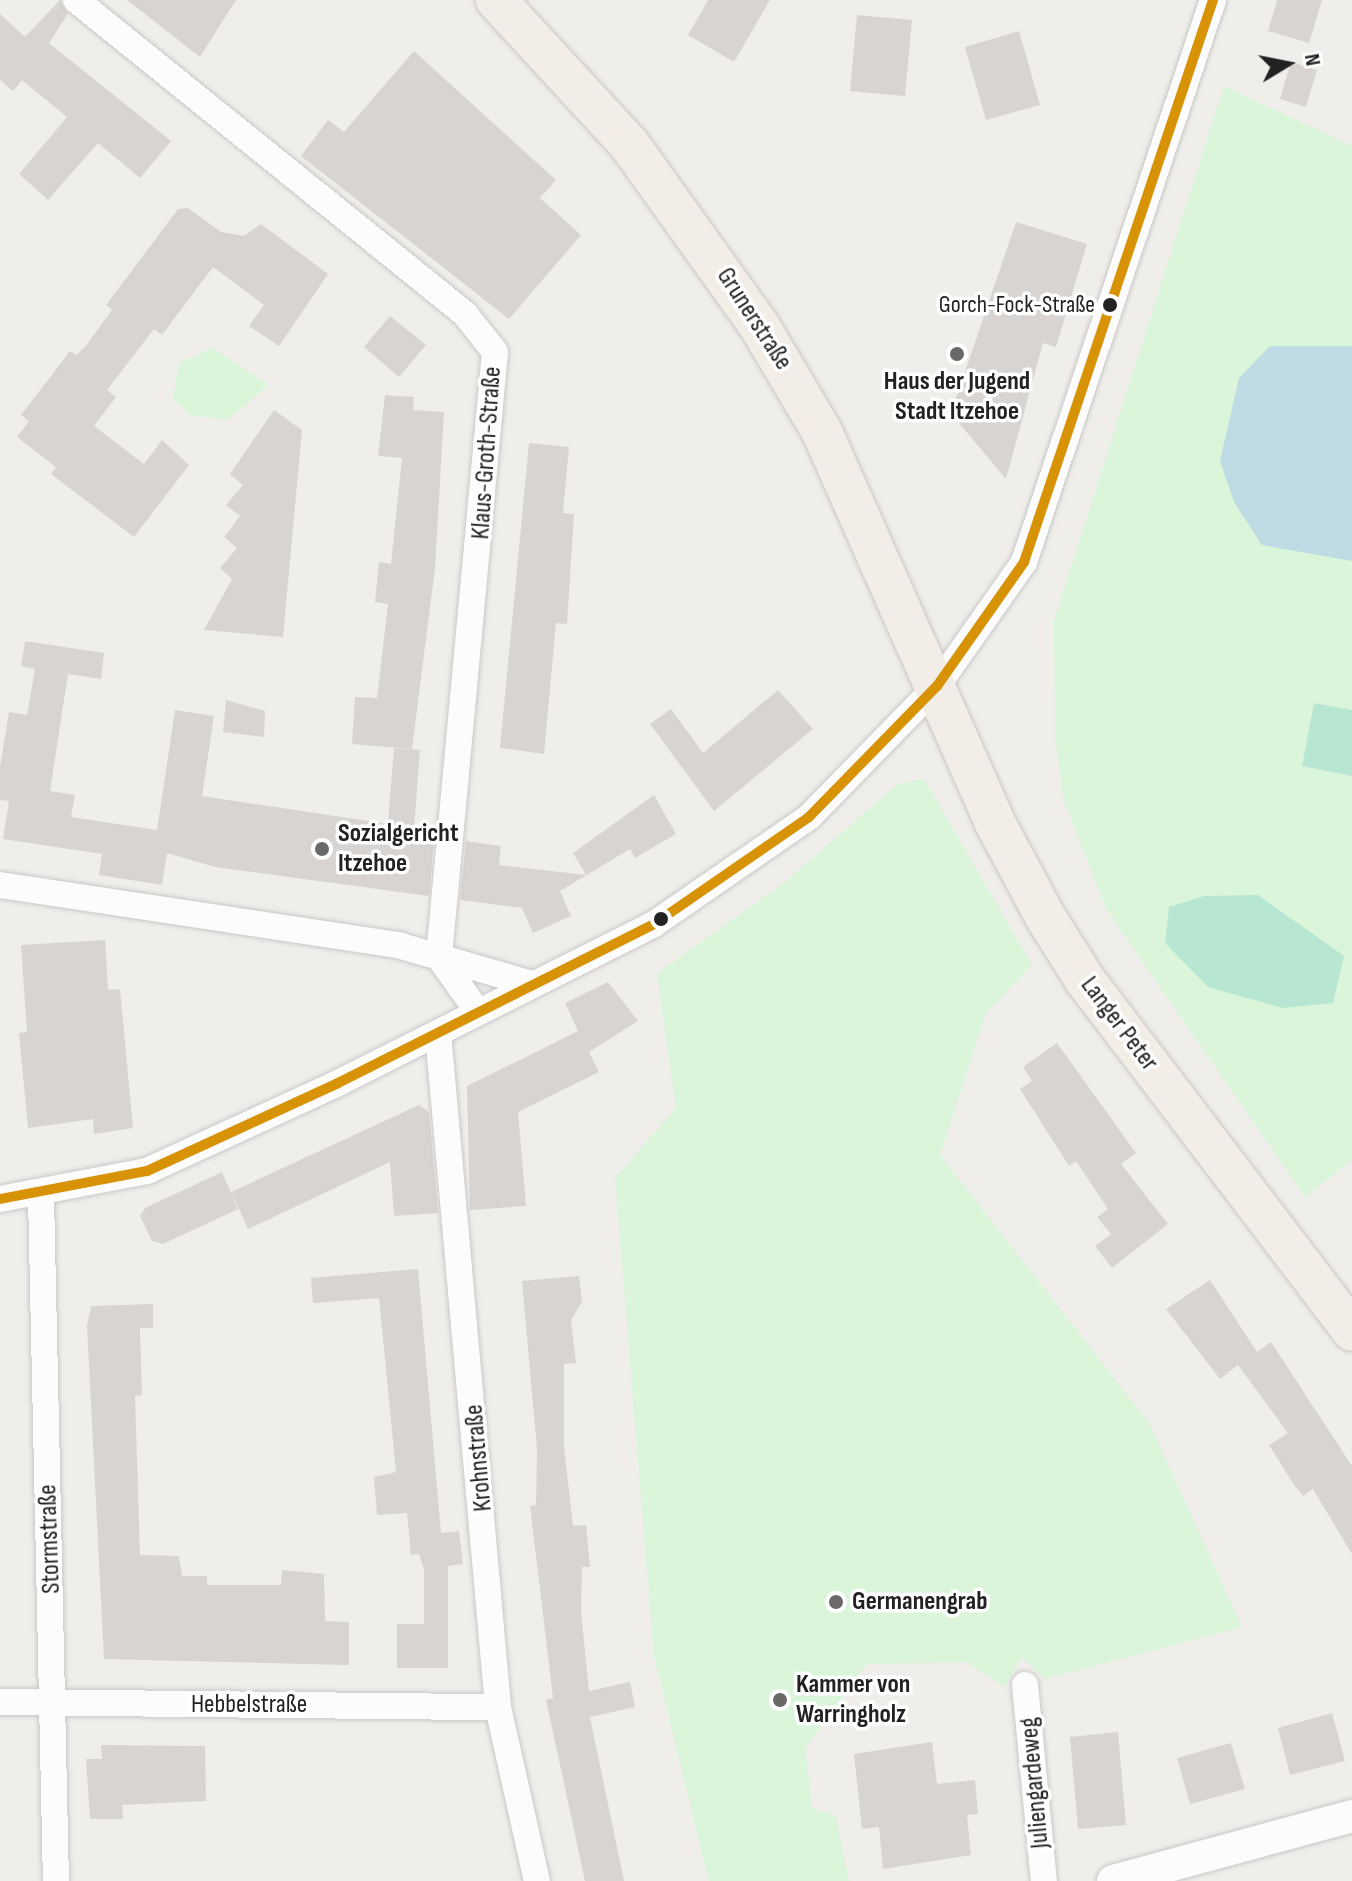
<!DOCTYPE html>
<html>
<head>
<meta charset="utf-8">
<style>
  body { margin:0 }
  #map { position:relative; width:1352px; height:1881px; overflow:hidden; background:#f0eeeb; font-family:"Sofia Sans Condensed",sans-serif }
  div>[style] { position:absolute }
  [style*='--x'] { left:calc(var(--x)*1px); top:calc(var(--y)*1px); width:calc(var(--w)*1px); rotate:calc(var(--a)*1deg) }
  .park>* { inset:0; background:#daf5da }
  .pitch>* { inset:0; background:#b7e6d2 }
  .water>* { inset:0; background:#bfdbe3 }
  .building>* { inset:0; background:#d7d4d2 }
  .roads { filter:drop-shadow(0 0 2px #c9c8c7) drop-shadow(0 0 2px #c9c8c7) }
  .minor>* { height:26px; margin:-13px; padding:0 13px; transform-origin:13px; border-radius:13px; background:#fdfcfc }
  .tertiary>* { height:32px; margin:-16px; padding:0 16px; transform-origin:16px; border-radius:16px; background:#fdfcfc }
  .primary>* { height:40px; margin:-20px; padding:0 20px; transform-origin:20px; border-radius:20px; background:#f3ede7 }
  .bus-1>* { height:10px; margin:-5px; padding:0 5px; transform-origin:5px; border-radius:5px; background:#d79205 }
  .dots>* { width:22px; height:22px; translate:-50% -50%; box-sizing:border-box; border:4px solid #fff; border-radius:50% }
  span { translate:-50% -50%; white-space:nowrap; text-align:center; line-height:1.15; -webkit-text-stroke:7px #fff; paint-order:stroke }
  .bus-label { font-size:24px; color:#222 }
  .right { translate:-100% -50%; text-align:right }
  .street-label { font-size:26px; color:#222 }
  .poi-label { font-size:26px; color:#222; font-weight:700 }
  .left { translate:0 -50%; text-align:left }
  .north { position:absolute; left:1248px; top:24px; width:80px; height:80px; -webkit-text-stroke:6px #fff; paint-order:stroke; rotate:80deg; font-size:22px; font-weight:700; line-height:32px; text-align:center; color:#222 }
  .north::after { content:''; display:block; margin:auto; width:28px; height:36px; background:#222; clip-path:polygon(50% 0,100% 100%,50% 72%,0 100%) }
</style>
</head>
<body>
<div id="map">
  <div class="park">
    <i style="clip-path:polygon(1224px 86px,1352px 146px,1352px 346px,1270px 346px,1344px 558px,1352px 561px,1352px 710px,1314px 703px,1302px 766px,1352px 776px,1352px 1160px,1305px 1197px,1106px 909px,1063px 798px,1055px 736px,1054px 621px)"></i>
    <i style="clip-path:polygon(212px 348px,269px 385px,227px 420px,190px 415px,173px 398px,179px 363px)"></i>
    <i style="clip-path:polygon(924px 779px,1032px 965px,986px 1013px,940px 1155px,1149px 1423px,1242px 1627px,1045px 1679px,1022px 1657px,1004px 1687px,966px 1662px,867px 1664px,805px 1748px,812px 1808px,836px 1816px,849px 1881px,709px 1881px,654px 1657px,615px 1178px,676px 1108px,657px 973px,780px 886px,898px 784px)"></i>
  </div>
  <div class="pitch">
    <i style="clip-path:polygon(1314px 703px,1352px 710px,1352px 776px,1302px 766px)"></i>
    <i style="clip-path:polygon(1258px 895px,1344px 956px,1333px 1003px,1283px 1008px,1208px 987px,1165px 943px,1169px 907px,1204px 896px)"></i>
  </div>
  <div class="water">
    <i style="clip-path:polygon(1270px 346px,1352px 346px,1352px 561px,1262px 545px,1234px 502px,1220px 461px,1239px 378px)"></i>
  </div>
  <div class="building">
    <i style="clip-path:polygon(60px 0,68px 14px,49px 43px,171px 141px,140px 178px,98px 143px,48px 200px,19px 174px,67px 117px,22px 80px,13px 91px,0 80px,0 14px,25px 37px)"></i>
    <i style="clip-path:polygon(127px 0,236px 0,200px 57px)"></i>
    <i style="clip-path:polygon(708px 0,770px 0,734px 62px,688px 35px)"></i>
    <i style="clip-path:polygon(1277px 0,1322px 0,1309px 43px,1268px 31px)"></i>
    <i style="clip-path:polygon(857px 15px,912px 20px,905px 96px,850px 91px)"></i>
    <i style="clip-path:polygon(1019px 31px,1040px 105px,986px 120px,965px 47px)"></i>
    <i style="clip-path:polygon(414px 51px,556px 180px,540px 198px,581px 235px,509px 319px,301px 156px,328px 120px,344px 132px)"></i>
    <i style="clip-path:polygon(1291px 62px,1317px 70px,1306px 107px,1280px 99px)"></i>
    <i style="clip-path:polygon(188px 208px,221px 232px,244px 236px,261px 224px,328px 274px,279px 346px,249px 326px,264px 305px,213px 267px,162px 335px,154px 329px,107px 390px,116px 397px,94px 426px,144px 464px,162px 440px,189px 465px,134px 537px,51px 474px,56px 467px,17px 437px,29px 421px,21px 415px,70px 351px,76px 355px,84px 348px,112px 310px,106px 305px,178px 209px)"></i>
    <i style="clip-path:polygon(1016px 222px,1087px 244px,1056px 347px,1043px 343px,1006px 479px,959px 423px,965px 414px,953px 407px)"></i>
    <i style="clip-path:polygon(390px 316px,426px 345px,399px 377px,364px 347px)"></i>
    <i style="clip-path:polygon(385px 395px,414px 397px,413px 410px,444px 412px,435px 568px,412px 749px,352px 744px,355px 697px,377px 698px,388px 604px,375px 602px,379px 562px,391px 564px,402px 458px,378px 456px)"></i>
    <i style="clip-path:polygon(274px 410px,302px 430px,283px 637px,204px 630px,232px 579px,220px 568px,237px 548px,224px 537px,240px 516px,226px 505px,243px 485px,230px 474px)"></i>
    <i style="clip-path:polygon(529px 443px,569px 447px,563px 513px,574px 514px,567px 624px,556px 623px,544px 754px,500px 748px)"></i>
    <i style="clip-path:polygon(25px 641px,104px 653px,101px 679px,68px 674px,50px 791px,75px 795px,71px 817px,157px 830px,175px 710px,214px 716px,202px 796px,388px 824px,394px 748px,420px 750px,414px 828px,434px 837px,429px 896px,215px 867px,167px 853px,162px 885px,99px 875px,102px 854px,3px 839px,9px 801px,0 800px,0 767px,9px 712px,27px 715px,35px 669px,21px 666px)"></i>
    <i style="clip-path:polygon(778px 690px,813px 729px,714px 811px,650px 724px,671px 709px,703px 753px)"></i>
    <i style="clip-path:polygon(226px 700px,265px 711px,264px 737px,223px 732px)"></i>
    <i style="clip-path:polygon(654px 795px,676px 834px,635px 858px,630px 849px,560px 891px,571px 916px,533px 933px,522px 908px,460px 900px,466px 841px,501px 846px,499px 865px,586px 875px,573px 853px)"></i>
    <i style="clip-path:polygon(105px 940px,108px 990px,120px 989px,133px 1128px,94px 1134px,93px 1119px,28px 1128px,19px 1033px,27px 1032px,21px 945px)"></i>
    <i style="clip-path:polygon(608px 982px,638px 1021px,589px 1052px,599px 1072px,518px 1112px,526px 1206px,470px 1210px,467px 1086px,578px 1031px,565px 1003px)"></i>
    <i style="clip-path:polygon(1057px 1043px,1136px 1153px,1121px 1164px,1168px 1224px,1112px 1268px,1095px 1246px,1111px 1234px,1097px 1217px,1108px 1209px,1076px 1161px,1069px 1166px,1020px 1089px,1032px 1081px,1023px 1067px)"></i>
    <i style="clip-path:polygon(419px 1105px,429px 1112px,438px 1213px,394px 1216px,390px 1162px,248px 1229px,231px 1192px)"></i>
    <i style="clip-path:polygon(222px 1172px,238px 1209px,163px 1244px,152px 1241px,140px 1216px,145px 1208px)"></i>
    <i style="clip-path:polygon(418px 1269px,441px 1533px,459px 1531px,463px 1564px,448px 1566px,448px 1668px,397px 1668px,397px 1624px,424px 1624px,424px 1569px,419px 1554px,411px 1555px,407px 1513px,377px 1515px,374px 1477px,396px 1472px,379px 1298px,313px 1303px,311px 1278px)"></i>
    <i style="clip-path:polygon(579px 1276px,582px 1302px,571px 1320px,576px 1363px,564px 1364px,564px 1447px,573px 1526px,586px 1525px,590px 1567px,582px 1567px,581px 1611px,589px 1691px,630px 1682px,635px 1707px,590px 1717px,624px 1881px,585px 1881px,546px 1700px,553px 1698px,530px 1506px,536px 1505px,537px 1449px,522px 1281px)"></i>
    <i style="clip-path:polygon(1210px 1280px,1257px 1352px,1271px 1342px,1352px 1466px,1352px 1554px,1313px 1489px,1303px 1496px,1294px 1485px,1269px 1445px,1288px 1433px,1238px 1365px,1220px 1379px,1166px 1309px)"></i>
    <i style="clip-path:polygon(153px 1304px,153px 1328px,140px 1328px,142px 1395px,135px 1396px,140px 1555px,179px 1556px,182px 1576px,207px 1576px,207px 1585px,281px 1585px,282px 1570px,324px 1574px,325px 1621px,349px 1622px,349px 1665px,104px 1659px,87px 1326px,91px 1306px)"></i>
    <i style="clip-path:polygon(1332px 1713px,1345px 1761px,1290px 1775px,1278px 1728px)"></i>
    <i style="clip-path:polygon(1118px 1732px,1126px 1825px,1078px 1829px,1070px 1737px)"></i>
    <i style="clip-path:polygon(932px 1742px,937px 1784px,975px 1780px,978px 1814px,967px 1815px,971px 1855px,883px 1869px,879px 1827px,862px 1829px,854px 1754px)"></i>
    <i style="clip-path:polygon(1231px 1743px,1245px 1789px,1190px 1804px,1177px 1758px)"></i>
    <i style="clip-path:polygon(101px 1745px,205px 1746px,206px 1801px,122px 1805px,123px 1819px,90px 1819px,86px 1759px,102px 1759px)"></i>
  </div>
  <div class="roads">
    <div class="minor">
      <i style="--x:76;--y:0;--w:500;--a:38.9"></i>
      <i style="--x:465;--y:314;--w:48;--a:51.7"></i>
      <i style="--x:495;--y:352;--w:608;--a:95.29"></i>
      <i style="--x:439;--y:957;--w:97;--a:16.2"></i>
      <i style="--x:0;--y:885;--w:406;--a:8.6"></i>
      <i style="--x:401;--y:946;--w:40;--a:16"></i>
      <i style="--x:439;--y:957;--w:67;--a:54.7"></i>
      <i style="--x:438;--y:1033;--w:677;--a:84.91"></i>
      <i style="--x:498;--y:1707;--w:178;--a:77.4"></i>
      <i style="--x:41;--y:1196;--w:685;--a:88.75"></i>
      <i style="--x:0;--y:1199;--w:150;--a:-10.8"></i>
      <i style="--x:147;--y:1171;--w:210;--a:-24.7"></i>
      <i style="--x:338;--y:1083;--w:354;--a:-26.7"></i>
      <i style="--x:654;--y:924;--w:188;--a:-34.6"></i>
      <i style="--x:809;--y:817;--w:183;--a:-45.7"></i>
      <i style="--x:937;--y:686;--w:151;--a:-54.9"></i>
      <i style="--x:1024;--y:562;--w:593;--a:-71.41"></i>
      <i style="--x:1025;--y:1685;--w:197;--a:84.5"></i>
      <i style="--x:0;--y:1702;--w:498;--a:0.6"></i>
    </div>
    <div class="tertiary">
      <i style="--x:1113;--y:1881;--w:248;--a:-15.2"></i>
    </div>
    <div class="primary">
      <i style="--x:496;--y:0;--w:196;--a:47.3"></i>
      <i style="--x:629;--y:144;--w:225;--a:54.4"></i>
      <i style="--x:760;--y:327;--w:122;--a:59.4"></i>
      <i style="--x:822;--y:432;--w:425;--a:66.1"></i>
      <i style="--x:994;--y:821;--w:110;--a:61.8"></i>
      <i style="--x:1046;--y:918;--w:73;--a:57.8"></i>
      <i style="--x:1085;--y:980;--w:441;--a:52.7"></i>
    </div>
  </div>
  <div class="bus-1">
    <i style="--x:0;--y:1199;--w:150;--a:-10.8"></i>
    <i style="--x:147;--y:1171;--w:210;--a:-24.7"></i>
    <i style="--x:338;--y:1083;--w:354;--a:-26.7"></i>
    <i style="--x:654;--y:924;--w:188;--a:-34.6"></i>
    <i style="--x:809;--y:817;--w:183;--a:-45.7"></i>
    <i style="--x:937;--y:686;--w:151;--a:-54.9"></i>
    <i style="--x:1024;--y:562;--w:593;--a:-71.41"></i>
  </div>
  <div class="dots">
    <i style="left:1110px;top:305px;background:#222"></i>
    <i style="left:957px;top:354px;background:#6a6968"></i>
    <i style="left:322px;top:849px;background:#6a6968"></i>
    <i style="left:661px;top:919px;background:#222"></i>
    <i style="left:836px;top:1602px;background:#6a6968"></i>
    <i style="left:780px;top:1700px;background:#6a6968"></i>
  </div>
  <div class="bus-label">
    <span class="right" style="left:1095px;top:305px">Gorch-Fock-Straße</span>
  </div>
  <div class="street-label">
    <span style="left:754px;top:319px;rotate:57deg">Grunerstraße</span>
    <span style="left:487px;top:453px;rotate:-86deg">Klaus-Groth-Straße</span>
    <span style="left:1119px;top:1024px;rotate:53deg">Langer Peter</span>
    <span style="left:479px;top:1458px;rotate:-95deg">Krohnstraße</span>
    <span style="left:50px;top:1539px;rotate:-92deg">Stormstraße</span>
    <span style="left:249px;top:1705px">Hebbelstraße</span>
    <span style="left:1035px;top:1783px;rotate:-95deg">Juliengardeweg</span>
  </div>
  <div class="poi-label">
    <span style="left:957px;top:397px">Haus der Jugend<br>Stadt Itzehoe</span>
    <span class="left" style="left:338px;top:849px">Sozialgericht<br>Itzehoe</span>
    <span class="left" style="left:852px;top:1602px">Germanengrab</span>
    <span class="left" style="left:796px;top:1700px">Kammer von<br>Warringholz</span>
  </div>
  <div class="north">N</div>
</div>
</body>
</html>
